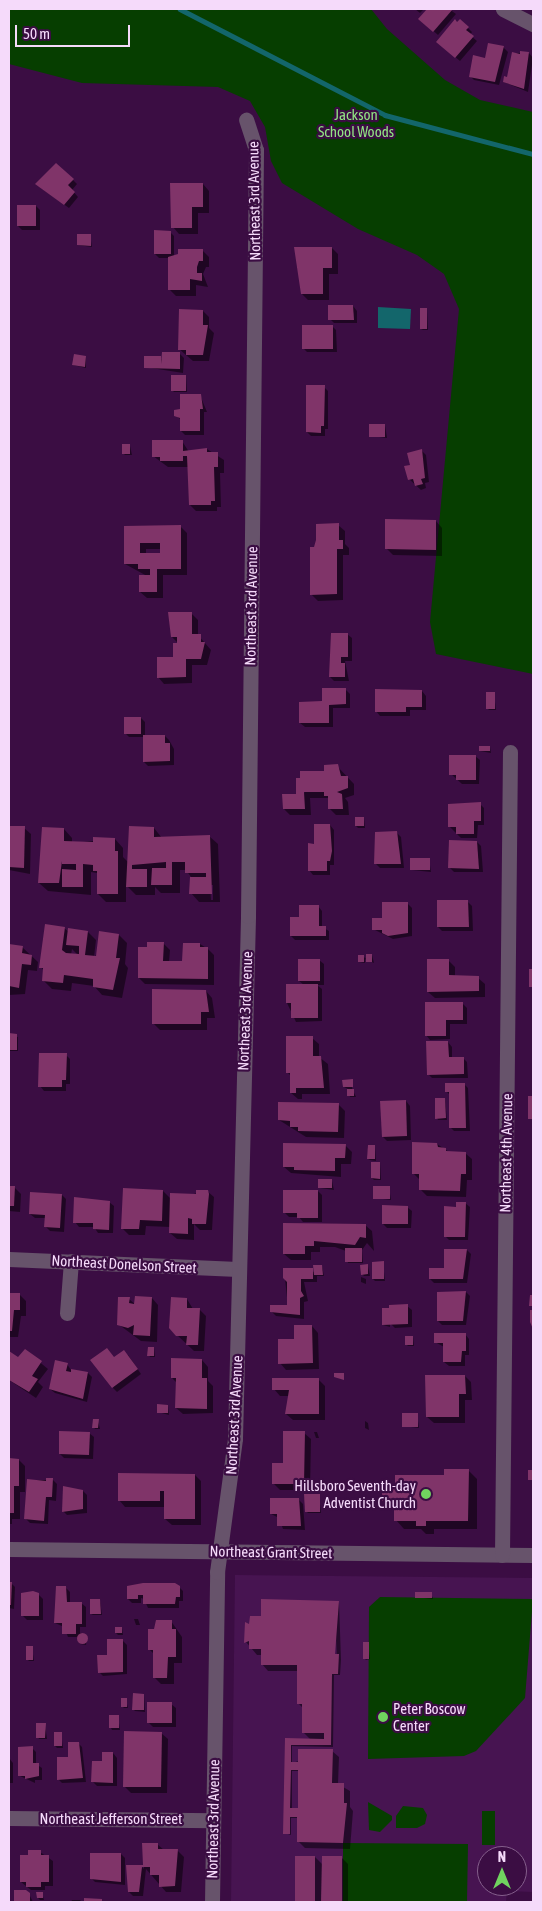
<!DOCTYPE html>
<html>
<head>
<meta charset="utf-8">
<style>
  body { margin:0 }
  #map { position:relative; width:542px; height:1911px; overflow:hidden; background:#3b0d43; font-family:"Asap Condensed",sans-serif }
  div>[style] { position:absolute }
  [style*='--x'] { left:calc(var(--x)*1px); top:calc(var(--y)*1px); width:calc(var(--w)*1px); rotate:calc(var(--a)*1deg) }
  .built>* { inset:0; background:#471451 }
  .green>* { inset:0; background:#063e00 }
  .water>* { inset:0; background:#13666b }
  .shadow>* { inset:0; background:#0007 }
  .stream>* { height:4.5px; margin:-2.25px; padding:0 2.25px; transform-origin:2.25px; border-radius:2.25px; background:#13666b }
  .building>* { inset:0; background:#803469 }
  .round { border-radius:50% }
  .minor>* { height:15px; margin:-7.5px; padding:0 7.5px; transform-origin:7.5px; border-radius:7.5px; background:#67536b }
  .dots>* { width:14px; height:14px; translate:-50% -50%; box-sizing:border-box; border:2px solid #3b0d43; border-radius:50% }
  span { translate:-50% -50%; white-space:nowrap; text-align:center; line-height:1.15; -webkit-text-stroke:4.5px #3b0d43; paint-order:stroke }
  .park-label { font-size:15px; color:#91e483 }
  .street-label { font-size:15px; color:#f5dafa }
  .poi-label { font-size:15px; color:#f5dafa }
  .right { translate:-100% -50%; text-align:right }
  .left { translate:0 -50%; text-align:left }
  .frame { position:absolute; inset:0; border:10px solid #f5dafa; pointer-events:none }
  .north { position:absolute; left:477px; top:1846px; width:50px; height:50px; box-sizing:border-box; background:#3b0d43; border:1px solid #855f8c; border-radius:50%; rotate:0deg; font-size:14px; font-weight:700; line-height:20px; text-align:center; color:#f5dafa }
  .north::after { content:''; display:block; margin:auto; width:18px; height:22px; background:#70d35f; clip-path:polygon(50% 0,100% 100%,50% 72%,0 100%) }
  .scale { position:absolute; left:15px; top:25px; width:115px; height:22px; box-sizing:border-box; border:2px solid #f5dafa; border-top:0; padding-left:6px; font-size:15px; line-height:18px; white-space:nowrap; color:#f5dafa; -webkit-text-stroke:4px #3b0d43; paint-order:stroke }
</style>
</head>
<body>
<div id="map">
  <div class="built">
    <i style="clip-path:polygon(evenodd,235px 1575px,533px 1578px,533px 1892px,507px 1891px,506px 1902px,231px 1902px,235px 1575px,487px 1856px,517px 1856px,517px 1886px,487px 1886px,487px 1856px)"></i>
  </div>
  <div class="green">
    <i style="clip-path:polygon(9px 9px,371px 9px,387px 29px,445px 80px,480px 100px,533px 112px,533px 674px,436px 654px,430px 622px,459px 309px,444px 274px,417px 255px,358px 229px,282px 183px,271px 161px,265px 127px,250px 101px,218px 87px,82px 83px,9px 64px)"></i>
    <i style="clip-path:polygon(380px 1597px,533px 1599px,525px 1698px,476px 1751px,464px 1756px,368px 1759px,369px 1607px)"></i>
    <i style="clip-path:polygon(368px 1802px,392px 1816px,392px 1820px,380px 1832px,369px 1830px)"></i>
    <i style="clip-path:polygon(403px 1806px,423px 1808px,427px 1815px,425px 1824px,417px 1828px,396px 1828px,396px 1816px)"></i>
    <i style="clip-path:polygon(482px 1811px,495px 1811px,495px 1845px,482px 1845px)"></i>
    <i style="clip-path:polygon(343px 1843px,468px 1844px,467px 1902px,343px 1902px)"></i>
  </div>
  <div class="water">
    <i style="clip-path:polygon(378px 307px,411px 309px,410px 329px,378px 328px)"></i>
  </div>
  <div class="shadow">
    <i style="clip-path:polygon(415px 9px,424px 9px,420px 13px)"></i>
    <i style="clip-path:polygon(429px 9px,449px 9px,456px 14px,438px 35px,420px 19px)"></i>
    <i style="clip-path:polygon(460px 20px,472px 32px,470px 35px,477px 41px,460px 61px,442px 46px)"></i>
    <i style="clip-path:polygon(503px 47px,508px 52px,499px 85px,474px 80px,470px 76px)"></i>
    <i style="clip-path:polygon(513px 53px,529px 53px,533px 58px,528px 92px,504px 82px,508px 78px)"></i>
    <i style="clip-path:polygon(73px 180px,77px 184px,72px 190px,78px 197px,69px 208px,41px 188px)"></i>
    <i style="clip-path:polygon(203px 184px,209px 191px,209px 213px,198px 213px,198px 234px,179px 234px,173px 227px)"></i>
    <i style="clip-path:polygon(36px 206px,40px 210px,40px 230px,22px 230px,18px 226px)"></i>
    <i style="clip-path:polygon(9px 210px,10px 211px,10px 229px,9px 229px)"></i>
    <i style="clip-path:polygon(170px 232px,174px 236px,174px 257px,202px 250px,209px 257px,209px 267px,206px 267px,203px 274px,208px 287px,196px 285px,196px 296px,176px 296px,170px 290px,169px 258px,159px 258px,155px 254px)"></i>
    <i style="clip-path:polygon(90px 235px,92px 247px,78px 245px)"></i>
    <i style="clip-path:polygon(295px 248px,332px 248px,338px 254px,338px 274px,329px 274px,329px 300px,308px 300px,302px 294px)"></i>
    <i style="clip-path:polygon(353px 306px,357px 311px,357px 323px,334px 323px,330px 319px)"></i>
    <i style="clip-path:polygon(427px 309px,428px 330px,423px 330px,421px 329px)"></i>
    <i style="clip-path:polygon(203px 311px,209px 317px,209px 328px,214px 333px,209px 361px,193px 361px,179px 349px)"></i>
    <i style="clip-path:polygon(332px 326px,336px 330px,337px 352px,307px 352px,303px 348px)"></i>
    <i style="clip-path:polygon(179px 353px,184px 358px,183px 373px,145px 367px,160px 358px,163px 360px)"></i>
    <i style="clip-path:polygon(86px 357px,86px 368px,73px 365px)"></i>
    <i style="clip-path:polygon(186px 376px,187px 392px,174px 392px,172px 390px)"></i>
    <i style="clip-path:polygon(324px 387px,328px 391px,328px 429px,325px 429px,325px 436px,311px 436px,307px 432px)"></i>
    <i style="clip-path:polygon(200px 395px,207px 412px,204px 412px,204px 435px,185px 435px,181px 431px,181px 420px,176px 415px)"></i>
    <i style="clip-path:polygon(385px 425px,387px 438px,371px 436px)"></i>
    <i style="clip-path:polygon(182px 441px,189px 452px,207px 449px,224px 460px,224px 473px,220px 473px,221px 507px,217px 507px,217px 511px,196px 511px,190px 505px,189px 467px,168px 467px,153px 456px)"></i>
    <i style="clip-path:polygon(130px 446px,132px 455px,125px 455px,123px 453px)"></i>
    <i style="clip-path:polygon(422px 451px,426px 455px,429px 482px,425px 483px,426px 488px,421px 490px,409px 479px,411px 466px)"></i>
    <i style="clip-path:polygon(436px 521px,442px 528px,442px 556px,393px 555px,386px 548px)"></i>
    <i style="clip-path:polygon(338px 525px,345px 531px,345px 544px,349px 548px,349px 555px,343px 555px,343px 600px,318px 601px,311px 594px,315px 549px,317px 540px)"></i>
    <i style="clip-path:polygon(evenodd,180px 526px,187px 533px,187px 575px,163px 575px,163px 598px,147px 598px,140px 592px,147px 576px,125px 564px,125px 527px,180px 526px,146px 549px,161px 549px,161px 554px,146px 554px,146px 549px)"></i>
    <i style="clip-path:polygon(191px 613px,198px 620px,198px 635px,211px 650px,207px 665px,192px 665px,192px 683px,164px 684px,158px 677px,174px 658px,179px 644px,172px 637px)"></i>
    <i style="clip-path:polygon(347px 634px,352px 638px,352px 661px,345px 661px,349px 681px,334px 681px,330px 677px)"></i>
    <i style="clip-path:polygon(346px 690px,350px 694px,350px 708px,333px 708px,333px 727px,305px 727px,300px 723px)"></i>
    <i style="clip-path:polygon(422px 691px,426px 696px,426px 710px,410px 710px,410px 716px,380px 716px,376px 711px)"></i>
    <i style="clip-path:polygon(494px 693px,496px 710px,489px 710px,487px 708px)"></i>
    <i style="clip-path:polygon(141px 718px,145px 722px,145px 736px,165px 736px,169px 740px,174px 749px,174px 765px,148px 766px,144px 762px,144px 737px,129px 737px,125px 733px)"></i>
    <i style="clip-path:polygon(490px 747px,491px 753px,480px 751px)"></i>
    <i style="clip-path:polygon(475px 756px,480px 760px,479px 784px,462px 784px,451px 774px)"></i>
    <i style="clip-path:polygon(337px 766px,354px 784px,354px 795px,345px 798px,348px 802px,349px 815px,336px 815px,329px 808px,328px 798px,310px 798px,311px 815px,290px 815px,284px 809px)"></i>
    <i style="clip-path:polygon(480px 804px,484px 808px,484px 825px,478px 825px,477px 838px,461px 838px,449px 826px)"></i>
    <i style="clip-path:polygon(364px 818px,365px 828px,358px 828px,356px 826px)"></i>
    <i style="clip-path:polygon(330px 825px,334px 830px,334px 865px,330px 865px,330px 875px,313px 875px,309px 870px,315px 845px)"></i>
    <i style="clip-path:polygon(9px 827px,24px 828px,31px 834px,30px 874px,9px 870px)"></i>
    <i style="clip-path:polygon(evenodd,154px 828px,162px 838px,209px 836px,218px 844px,220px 902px,199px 902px,191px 893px,191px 877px,186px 870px,180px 870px,180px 893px,161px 893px,155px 887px,155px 895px,136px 895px,126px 885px,126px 902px,106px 902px,98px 894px,97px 873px,91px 872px,91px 895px,48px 891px,39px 883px,64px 829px,72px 838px,72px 843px,115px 839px,123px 848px,123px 857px,129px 863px,154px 828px,210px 885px,213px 885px,213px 900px,211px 900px,210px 885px)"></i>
    <i style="clip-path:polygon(396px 832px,401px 837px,404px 868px,380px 868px,376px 864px)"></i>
    <i style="clip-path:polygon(477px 842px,481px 846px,483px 872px,454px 872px,449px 867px)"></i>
    <i style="clip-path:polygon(429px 859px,431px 872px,412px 870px)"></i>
    <i style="clip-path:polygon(467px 901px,472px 906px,473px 931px,442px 931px,438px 927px)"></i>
    <i style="clip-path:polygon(408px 904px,412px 908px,412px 936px,393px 939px,373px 929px)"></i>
    <i style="clip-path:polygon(318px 906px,322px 911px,322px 927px,329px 931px,329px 940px,295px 940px,291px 936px,300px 919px)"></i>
    <i style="clip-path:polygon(evenodd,64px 928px,69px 932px,88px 932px,96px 940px,94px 957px,119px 935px,127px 943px,125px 964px,128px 968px,122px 998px,102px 995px,94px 986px,72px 983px,71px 991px,52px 989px,43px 980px,44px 971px,41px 967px,64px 928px,72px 949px,78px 955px,71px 955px,72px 949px)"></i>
    <i style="clip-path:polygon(163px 943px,170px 950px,169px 962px,184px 962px,200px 944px,208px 949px,214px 955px,214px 985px,145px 984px,139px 978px,148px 948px)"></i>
    <i style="clip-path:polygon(9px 945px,22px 947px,38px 962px,37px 971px,28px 970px,25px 994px,9px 995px)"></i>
    <i style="clip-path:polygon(372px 955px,374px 963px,365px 959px,365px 963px,359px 962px,363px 956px,367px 960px)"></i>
    <i style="clip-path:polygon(319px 960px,324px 964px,324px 985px,317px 985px,322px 989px,322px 1021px,296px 1022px,287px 1003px,304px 985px,299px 981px)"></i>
    <i style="clip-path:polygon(448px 960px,455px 967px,455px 976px,478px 978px,485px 984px,485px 997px,435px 998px,428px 992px)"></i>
    <i style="clip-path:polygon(206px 991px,212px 998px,215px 1018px,207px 1018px,207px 1030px,160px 1030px,153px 1023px)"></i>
    <i style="clip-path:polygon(463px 1004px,467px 1008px,467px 1024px,450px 1024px,450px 1039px,430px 1040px,426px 1035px)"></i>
    <i style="clip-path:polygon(9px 1035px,18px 1037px,18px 1051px,9px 1051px)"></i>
    <i style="clip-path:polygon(312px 1038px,319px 1044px,319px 1057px,328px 1064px,330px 1094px,302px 1094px,302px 1099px,298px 1099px,291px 1093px,291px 1076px,287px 1072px)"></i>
    <i style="clip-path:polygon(448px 1042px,452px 1047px,452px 1058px,463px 1058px,467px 1062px,468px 1078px,432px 1078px,428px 1074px)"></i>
    <i style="clip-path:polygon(66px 1055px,70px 1059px,70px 1084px,66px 1084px,66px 1091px,44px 1091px,40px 1086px)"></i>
    <i style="clip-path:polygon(352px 1081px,352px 1088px,356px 1097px,350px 1097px,348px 1089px,344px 1087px)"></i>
    <i style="clip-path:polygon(464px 1084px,468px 1088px,470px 1131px,454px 1131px,450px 1127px,450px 1095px,446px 1091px)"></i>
    <i style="clip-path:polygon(445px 1099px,447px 1120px,438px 1120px,437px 1118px)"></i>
    <i style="clip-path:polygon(406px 1101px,410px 1106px,411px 1140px,387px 1141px,383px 1137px)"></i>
    <i style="clip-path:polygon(338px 1104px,345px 1111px,344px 1138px,306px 1137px,279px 1120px)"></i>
    <i style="clip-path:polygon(437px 1144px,449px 1152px,465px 1153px,472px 1159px,472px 1180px,467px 1180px,466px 1197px,427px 1196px,421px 1190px,420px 1180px,413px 1173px)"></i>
    <i style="clip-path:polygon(345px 1145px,352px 1152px,351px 1164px,341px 1164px,341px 1177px,291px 1173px,284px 1167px)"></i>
    <i style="clip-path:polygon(375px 1147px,376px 1161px,370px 1160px,368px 1159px)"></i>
    <i style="clip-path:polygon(380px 1163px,381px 1180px,374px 1180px,372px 1178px)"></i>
    <i style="clip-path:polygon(332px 1181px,334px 1190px,320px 1188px)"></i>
    <i style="clip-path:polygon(9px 1187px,14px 1187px,21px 1194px,20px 1212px,9px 1211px)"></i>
    <i style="clip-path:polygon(389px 1187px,391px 1200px,375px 1198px)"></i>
    <i style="clip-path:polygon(163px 1191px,171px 1199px,207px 1191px,214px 1197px,212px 1230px,200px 1230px,194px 1224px,194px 1240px,177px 1239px,170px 1233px,170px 1227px,146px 1226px,145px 1235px,129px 1235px,122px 1228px)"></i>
    <i style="clip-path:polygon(318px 1191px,322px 1195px,322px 1222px,303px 1222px,299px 1217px,289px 1217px,285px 1213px)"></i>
    <i style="clip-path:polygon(62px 1195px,66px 1199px,64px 1232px,50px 1231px,46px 1227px,46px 1218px,35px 1218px,30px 1214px)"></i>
    <i style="clip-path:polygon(109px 1202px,114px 1206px,113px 1233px,98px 1233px,94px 1227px,79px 1227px,75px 1222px)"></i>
    <i style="clip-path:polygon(465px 1203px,470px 1207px,468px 1240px,449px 1240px,445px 1236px,457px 1208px)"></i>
    <i style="clip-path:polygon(407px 1207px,412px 1211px,411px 1228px,387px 1228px,383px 1224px)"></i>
    <i style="clip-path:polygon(284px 1225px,365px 1225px,372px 1231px,374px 1251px,367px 1243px,362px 1250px,363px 1263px,348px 1263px,346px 1251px,335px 1247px,320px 1247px,320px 1252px,311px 1252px,311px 1260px,291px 1260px,284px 1254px)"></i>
    <i style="clip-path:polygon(467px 1250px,471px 1254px,467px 1283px,434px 1283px,430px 1279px)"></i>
    <i style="clip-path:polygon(383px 1263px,385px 1281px,375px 1281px,373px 1279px)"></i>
    <i style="clip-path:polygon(322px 1266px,324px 1276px,317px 1276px,317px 1282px,304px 1282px,308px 1301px,304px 1302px,304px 1319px,276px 1316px,272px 1312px,288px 1307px,284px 1269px,315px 1272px)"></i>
    <i style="clip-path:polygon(368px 1266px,370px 1276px,364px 1276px,362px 1274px)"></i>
    <i style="clip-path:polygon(361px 1277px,366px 1279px,366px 1284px,361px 1282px)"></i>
    <i style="clip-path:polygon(466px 1292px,470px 1296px,466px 1325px,442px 1325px,438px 1321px)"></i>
    <i style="clip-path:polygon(9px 1294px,20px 1295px,26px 1301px,26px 1316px,21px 1316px,18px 1337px,9px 1337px)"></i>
    <i style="clip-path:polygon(152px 1298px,158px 1305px,157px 1342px,141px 1341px,118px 1324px,129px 1299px,136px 1305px)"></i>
    <i style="clip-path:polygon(187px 1299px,193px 1309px,200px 1310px,206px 1316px,204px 1351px,194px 1351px,177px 1335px)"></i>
    <i style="clip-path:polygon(407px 1306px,412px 1310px,412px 1327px,395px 1328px,390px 1323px,390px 1327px,383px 1325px)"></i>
    <i style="clip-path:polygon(312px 1326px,318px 1333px,319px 1369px,286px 1370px,280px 1363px,296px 1340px)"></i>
    <i style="clip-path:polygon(465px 1334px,469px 1339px,469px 1355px,465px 1355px,465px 1366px,449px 1366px,444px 1362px,444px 1347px,435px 1342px)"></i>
    <i style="clip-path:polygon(413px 1337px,414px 1346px,408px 1346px,406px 1344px)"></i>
    <i style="clip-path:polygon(154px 1348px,155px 1357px,150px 1357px,149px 1355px)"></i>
    <i style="clip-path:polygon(25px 1350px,48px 1369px,38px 1382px,43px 1387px,36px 1398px,9px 1380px,9px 1352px,18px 1359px)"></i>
    <i style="clip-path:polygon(128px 1355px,141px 1374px,117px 1392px,113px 1388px)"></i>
    <i style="clip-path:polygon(202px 1360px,208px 1367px,208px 1381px,213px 1386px,213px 1413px,183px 1414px,176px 1408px,177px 1383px,172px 1378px)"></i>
    <i style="clip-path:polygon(67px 1364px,71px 1370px,88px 1373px,92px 1377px,87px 1402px,55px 1393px,50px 1389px)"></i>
    <i style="clip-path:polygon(465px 1376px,471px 1382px,472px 1400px,465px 1400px,465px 1423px,434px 1423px,427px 1417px)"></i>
    <i style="clip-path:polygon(318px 1379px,325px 1386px,325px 1420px,293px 1420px,286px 1414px,289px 1396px,280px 1396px,274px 1389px)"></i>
    <i style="clip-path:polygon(168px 1406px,169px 1415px,158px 1412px)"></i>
    <i style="clip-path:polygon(417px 1414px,419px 1428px,403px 1426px)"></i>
    <i style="clip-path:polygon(98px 1421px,100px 1429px,95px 1429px,94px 1427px)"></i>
    <i style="clip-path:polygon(365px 1421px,368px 1423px,369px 1430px,365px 1428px)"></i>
    <i style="clip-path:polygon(314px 1432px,317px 1432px,319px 1438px,316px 1438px)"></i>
    <i style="clip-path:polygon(89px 1433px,94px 1437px,93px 1459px,64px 1458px,60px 1454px)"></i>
    <i style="clip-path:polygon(304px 1433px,311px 1439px,310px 1490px,280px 1490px,273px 1483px)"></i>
    <i style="clip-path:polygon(9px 1460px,19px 1460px,25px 1466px,25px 1492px,20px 1492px,20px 1519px,12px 1519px,12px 1524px,9px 1524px)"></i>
    <i style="clip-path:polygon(468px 1470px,477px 1479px,477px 1529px,434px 1529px,434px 1534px,426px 1534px,421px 1529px,404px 1529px,396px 1520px,396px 1509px,384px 1500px,396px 1489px)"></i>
    <i style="clip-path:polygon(195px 1475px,201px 1481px,201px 1525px,172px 1525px,165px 1519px,165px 1507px,125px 1507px,119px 1500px)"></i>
    <i style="clip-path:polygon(29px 1480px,53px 1480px,57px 1484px,56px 1501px,49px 1500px,48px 1524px,30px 1523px,26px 1519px)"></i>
    <i style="clip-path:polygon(83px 1491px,87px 1495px,87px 1513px,67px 1515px,63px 1511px)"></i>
    <i style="clip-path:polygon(319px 1496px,321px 1513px,308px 1513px,306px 1511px)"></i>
    <i style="clip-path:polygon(299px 1500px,303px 1504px,305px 1530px,283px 1529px,279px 1518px,271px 1514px)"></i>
    <i style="clip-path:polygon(11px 1583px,15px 1587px,14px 1609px,9px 1608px)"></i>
    <i style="clip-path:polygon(128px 1587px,179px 1587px,183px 1591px,183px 1601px,179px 1601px,179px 1608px,148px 1608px,144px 1599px,141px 1598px,141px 1603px,132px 1603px,128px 1599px)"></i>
    <i style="clip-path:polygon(66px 1588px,70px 1592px,70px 1603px,81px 1603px,86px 1607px,86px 1627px,80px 1627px,80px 1633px,87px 1635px,86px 1645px,80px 1644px,80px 1637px,68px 1637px,64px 1627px,55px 1623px)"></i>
    <i style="clip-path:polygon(431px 1593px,433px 1599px,416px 1597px)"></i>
    <i style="clip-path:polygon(39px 1595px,43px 1599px,43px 1620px,27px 1620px,23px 1616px)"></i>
    <i style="clip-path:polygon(100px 1601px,102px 1615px,93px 1615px,91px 1614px)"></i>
    <i style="clip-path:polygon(evenodd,339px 1602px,341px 1660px,340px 1675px,334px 1675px,333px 1747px,292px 1746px,292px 1763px,332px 1751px,339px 1757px,338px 1784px,350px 1791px,350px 1807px,353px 1811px,350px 1849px,305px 1848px,298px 1841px,299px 1818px,291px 1818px,291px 1835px,285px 1833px,286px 1740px,311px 1740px,303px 1732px,304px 1709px,298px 1703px,299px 1671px,268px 1671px,262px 1664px,262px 1655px,257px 1655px,246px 1642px,251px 1625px,262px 1617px,339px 1602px,335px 1613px,337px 1660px,334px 1660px,335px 1613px,339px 1602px,292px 1771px,299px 1771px,299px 1809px,292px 1809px,292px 1771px)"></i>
    <i style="clip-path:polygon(134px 1619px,138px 1619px,140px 1625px,136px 1625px)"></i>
    <i style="clip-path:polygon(171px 1621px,182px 1637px,182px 1663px,174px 1663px,174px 1684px,161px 1684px,154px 1677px,154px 1654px,149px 1649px,155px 1630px)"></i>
    <i style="clip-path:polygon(122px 1628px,123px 1635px,118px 1635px,116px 1633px)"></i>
    <i style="clip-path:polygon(123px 1641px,127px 1645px,127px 1674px,103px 1676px,99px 1672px)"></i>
    <i style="clip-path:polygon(368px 1643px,370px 1659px,366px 1660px,364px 1658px)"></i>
    <i style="clip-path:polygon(32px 1647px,34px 1661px,29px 1661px,27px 1659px)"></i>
    <i style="clip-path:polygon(144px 1695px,145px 1712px,135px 1711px,134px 1710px)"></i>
    <i style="clip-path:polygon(126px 1700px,128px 1708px,124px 1708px,123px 1707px)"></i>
    <i style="clip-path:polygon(171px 1704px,176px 1708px,176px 1727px,153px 1727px,148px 1722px)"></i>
    <i style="clip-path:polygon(118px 1716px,120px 1730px,112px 1730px,111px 1728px)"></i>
    <i style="clip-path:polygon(45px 1724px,47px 1739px,39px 1739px,38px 1737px)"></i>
    <i style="clip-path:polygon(61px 1733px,63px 1748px,57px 1748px,55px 1746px)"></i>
    <i style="clip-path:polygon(161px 1733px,168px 1739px,167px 1793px,131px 1793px,124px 1786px)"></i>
    <i style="clip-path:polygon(78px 1743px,82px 1747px,86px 1782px,62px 1783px,58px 1779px)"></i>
    <i style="clip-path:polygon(32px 1748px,36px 1752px,36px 1764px,42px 1768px,42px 1780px,35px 1780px,35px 1783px,20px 1776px)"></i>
    <i style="clip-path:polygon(113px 1753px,117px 1758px,117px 1786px,97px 1786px,93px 1782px,103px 1762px)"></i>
    <i style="clip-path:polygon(9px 1758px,13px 1763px,13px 1783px,9px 1783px)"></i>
    <i style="clip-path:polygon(144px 1844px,157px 1844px,164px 1850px,177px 1850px,184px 1857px,181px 1892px,166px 1892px,146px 1869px,143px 1896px,133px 1896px,129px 1892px,142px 1867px,144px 1869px)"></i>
    <i style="clip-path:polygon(40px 1852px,53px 1861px,53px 1886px,45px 1886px,45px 1890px,31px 1890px,21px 1882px,29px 1856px)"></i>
    <i style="clip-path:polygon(121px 1854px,125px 1858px,125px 1885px,95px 1882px,91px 1878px)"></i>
    <i style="clip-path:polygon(315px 1857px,323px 1865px,342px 1858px,348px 1864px,348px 1902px,296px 1901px)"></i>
    <i style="clip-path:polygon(16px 1891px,29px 1894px,33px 1902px,16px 1902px)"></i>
    <i style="clip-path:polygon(42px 1893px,44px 1900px,40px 1900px,38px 1898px)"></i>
    <i style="clip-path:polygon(72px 1900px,80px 1900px,82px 1902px,71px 1902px)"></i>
  </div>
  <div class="stream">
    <i style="--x:180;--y:9;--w:231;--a:27.3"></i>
    <i style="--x:385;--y:115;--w:153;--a:14.8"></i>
  </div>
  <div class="building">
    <i style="clip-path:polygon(427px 9px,453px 9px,433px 32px,418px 19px)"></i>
    <i style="clip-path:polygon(455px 19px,457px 22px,460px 19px,469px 27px,466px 30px,474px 36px,455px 58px,436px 42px)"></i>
    <i style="clip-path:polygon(488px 43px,504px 46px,495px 82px,469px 77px,473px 55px,485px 58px)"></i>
    <i style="clip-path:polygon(520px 51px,529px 52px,524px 89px,503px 82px,504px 76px,507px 77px,512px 52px,520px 54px)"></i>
    <i style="clip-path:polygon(56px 163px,74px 179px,68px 185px,75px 192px,64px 205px,35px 184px)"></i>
    <i style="clip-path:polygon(170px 183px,203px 183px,203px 207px,192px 207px,192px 228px,171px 228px)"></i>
    <i style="clip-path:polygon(17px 205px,36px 205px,36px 226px,17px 226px)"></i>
    <i style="clip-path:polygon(154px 230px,171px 231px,171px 254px,154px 254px)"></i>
    <i style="clip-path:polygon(77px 234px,91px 234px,91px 246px,77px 245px)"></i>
    <i style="clip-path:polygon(294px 247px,332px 247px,332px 268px,323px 268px,323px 294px,301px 294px)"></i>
    <i style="clip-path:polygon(178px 249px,203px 249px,203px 261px,199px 261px,197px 267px,197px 273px,202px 273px,202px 281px,190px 279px,190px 290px,168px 290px,168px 257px,178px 254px)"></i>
    <i style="clip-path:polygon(328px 305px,353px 305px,354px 320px,328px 320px)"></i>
    <i style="clip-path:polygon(420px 308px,427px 308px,427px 329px,420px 329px)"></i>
    <i style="clip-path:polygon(179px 309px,203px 310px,203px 325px,208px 325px,203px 355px,186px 355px,186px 350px,178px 350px)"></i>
    <i style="clip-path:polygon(302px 325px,333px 325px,333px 349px,302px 349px)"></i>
    <i style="clip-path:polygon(162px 352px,180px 352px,180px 369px,144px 368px,144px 356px,161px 356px,161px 364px)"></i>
    <i style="clip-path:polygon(74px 354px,86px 356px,85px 367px,72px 365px)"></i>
    <i style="clip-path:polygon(171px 375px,186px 375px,186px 391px,171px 391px)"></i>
    <i style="clip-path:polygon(306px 385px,325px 385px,324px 426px,321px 426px,321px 433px,306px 432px)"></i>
    <i style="clip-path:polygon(180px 394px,201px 394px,203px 409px,200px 409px,200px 431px,180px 431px,180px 418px,174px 416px,174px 410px,180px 409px)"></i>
    <i style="clip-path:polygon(369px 424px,385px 424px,385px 437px,369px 437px)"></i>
    <i style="clip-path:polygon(152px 440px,183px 440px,183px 451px,207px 448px,207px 452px,218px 452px,218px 467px,214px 467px,215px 501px,211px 501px,211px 505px,189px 505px,187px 456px,183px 456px,183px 461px,160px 461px,160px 457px,152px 457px)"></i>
    <i style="clip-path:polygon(122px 444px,130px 444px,130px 454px,122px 454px)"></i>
    <i style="clip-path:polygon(422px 449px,425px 478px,421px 479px,423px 484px,415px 486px,413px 479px,408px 480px,404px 466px,410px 465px,407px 453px)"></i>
    <i style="clip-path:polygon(385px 519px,436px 520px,436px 550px,385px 549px)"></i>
    <i style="clip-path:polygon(339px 523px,339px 540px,343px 540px,343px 549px,337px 549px,337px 594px,310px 595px,310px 547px,314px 547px,316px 540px,316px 524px)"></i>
    <i style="clip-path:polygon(evenodd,181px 525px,181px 569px,157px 569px,157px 592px,139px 592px,139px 575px,150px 575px,150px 569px,138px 569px,138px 564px,124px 564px,124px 526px,181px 525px,140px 543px,160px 543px,160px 553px,140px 553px,140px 543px)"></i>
    <i style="clip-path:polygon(168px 612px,192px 612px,192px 634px,201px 634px,201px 642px,205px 642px,201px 659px,186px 659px,186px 677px,157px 678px,157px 657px,173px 657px,173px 643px,177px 643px,177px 637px,171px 637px)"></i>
    <i style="clip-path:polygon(331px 633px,348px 633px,348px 657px,341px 657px,341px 663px,345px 663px,345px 677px,329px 677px)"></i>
    <i style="clip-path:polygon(322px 688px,346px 688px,346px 704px,329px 705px,329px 723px,299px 723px,299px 702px,322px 701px)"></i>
    <i style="clip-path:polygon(375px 689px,422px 690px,422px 707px,406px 707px,406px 712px,375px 712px)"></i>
    <i style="clip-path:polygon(486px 692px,495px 692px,495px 709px,486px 709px)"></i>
    <i style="clip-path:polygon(124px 717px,141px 717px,141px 734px,124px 734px)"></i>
    <i style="clip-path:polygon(143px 735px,165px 735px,165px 743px,170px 743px,170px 761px,143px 762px)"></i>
    <i style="clip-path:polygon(479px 746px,490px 746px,490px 751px,479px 751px)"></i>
    <i style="clip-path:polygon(449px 755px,476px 755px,476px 780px,456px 780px,456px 775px,449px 775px)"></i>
    <i style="clip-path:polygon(338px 764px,341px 776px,348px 776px,348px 788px,337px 792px,342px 794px,343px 809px,328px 809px,328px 796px,324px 796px,324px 792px,304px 792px,305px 809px,283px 809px,282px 794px,296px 794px,296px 778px,300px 778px,300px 771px,324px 771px,324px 765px)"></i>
    <i style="clip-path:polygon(481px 802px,481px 821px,474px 821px,474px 834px,456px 834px,456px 827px,448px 827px,448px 804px)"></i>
    <i style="clip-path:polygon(355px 817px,364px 817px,364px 826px,355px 826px)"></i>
    <i style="clip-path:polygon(314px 824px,330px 824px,332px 851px,330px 861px,327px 861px,327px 871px,308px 871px,308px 843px,314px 844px)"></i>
    <i style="clip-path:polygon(9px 826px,25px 826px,24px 868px,9px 867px)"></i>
    <i style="clip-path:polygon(129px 826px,154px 827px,154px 837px,210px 835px,212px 894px,189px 894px,190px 877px,206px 877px,206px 873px,185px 873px,185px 862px,172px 862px,172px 885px,151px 885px,152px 868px,166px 868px,166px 862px,132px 865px,132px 869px,147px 869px,147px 887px,126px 887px)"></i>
    <i style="clip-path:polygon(42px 827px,64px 828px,64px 841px,93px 842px,93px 837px,115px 838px,115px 851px,118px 851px,118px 894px,97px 894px,97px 871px,93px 871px,93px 865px,83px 864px,83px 887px,62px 887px,62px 869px,76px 870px,76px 864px,62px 864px,62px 861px,59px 883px,38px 883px)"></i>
    <i style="clip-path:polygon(397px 831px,401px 864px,374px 864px,375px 832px)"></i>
    <i style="clip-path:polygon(449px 840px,477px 841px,479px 869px,448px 868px)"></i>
    <i style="clip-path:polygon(410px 858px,430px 858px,430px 870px,410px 870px)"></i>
    <i style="clip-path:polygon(437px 900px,468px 900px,469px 927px,437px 927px)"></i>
    <i style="clip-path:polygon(382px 902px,408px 902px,408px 933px,388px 936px,382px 933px,382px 930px,372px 930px,372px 918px,382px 918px)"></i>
    <i style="clip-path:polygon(299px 905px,319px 905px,319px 926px,326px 926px,326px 936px,290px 936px,290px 917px,299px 917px)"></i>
    <i style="clip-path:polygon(45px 924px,65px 927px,62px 950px,66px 953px,79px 954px,79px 946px,66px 945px,68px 928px,88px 931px,85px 955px,96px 956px,99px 931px,119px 934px,116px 958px,120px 958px,113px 990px,93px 987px,93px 979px,64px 975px,63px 983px,42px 981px,43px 968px,39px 968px)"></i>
    <i style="clip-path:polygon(147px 942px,164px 942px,163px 961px,182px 961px,183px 943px,200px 943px,200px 947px,208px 947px,208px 979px,138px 978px,138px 947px,147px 947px)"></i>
    <i style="clip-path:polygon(9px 944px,23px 946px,22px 953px,32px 955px,31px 965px,22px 964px,19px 988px,9px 986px)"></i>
    <i style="clip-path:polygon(366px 954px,372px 954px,372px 962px,366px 962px)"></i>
    <i style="clip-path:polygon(358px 955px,364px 955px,364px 962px,358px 962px)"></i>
    <i style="clip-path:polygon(298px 959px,320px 959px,320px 981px,298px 981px)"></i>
    <i style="clip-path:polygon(427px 959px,449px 959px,449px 975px,479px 976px,479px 991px,427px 992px)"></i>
    <i style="clip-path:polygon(529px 969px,533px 969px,533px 987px,529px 987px)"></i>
    <i style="clip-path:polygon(286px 984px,318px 984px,318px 1018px,291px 1018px,291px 1003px,286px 1003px)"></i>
    <i style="clip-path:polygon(152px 989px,206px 990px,209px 1012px,201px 1012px,201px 1024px,152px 1024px)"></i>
    <i style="clip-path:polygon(425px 1002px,463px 1002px,463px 1020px,446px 1020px,446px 1036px,425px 1036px)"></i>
    <i style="clip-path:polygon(9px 1033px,17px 1034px,17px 1050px,9px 1050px)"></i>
    <i style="clip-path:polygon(286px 1036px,313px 1036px,313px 1056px,321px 1056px,324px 1088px,296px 1088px,296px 1093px,290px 1093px,290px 1073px,286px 1073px)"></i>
    <i style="clip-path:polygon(426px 1041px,448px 1041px,449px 1057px,464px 1057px,464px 1074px,427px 1075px)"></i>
    <i style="clip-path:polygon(39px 1053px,67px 1053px,66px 1080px,62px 1080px,62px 1087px,38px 1087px)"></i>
    <i style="clip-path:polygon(353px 1079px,353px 1087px,343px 1087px,342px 1080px)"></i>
    <i style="clip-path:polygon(445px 1083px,465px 1083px,466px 1128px,449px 1128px,449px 1092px,445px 1092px)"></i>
    <i style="clip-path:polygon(347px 1089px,354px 1089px,354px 1096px,347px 1096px)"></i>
    <i style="clip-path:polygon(528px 1096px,533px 1096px,533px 1119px,528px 1119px)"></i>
    <i style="clip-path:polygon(435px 1098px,445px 1098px,446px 1118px,435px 1119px)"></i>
    <i style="clip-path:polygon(406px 1100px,407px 1136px,382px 1137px,380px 1101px)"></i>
    <i style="clip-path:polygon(278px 1102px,339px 1103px,338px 1132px,298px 1131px,298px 1127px,290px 1127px,290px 1121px,278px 1120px)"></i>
    <i style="clip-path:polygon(412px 1142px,437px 1143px,438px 1147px,446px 1148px,446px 1151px,466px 1152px,466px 1174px,461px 1174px,460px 1191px,419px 1190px,419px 1174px,412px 1174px)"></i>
    <i style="clip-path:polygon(283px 1143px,346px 1144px,345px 1158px,335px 1158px,335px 1171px,294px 1170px,294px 1167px,283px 1167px)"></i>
    <i style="clip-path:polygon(368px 1145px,375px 1145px,375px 1159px,367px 1159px)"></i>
    <i style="clip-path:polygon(371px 1162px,380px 1162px,380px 1179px,371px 1178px)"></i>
    <i style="clip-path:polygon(318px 1179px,332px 1179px,332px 1188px,318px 1188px)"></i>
    <i style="clip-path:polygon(9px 1186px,15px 1186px,14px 1206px,9px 1206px)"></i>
    <i style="clip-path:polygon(373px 1186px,390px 1186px,390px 1199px,373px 1199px)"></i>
    <i style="clip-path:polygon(123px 1188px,163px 1190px,162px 1221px,140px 1220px,139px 1229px,121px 1229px)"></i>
    <i style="clip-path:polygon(196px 1190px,208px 1190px,209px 1194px,206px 1224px,192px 1224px,192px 1219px,188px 1218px,188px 1234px,169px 1233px,170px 1193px,196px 1194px)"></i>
    <i style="clip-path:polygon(283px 1190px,318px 1190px,318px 1218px,297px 1218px,297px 1213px,283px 1213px)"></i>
    <i style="clip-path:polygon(30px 1192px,62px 1194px,60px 1228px,44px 1227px,45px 1215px,29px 1214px)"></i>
    <i style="clip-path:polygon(74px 1197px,110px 1201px,109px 1230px,93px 1229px,93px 1223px,73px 1223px)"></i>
    <i style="clip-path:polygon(456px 1202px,466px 1202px,465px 1237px,444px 1237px,444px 1206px,456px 1207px)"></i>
    <i style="clip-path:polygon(382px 1205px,408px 1206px,408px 1224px,382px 1224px)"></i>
    <i style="clip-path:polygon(283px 1223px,366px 1224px,366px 1238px,360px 1237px,355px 1245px,314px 1241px,314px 1246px,305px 1246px,305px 1254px,283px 1254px)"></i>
    <i style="clip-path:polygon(345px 1248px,362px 1248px,362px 1262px,345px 1262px)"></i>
    <i style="clip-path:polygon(444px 1249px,467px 1249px,463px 1279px,429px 1279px,429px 1268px,444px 1268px)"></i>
    <i style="clip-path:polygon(384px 1261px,384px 1279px,372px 1279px,372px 1262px)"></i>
    <i style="clip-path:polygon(368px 1264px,368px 1274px,361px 1275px,360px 1265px)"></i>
    <i style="clip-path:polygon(313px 1265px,322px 1265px,323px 1275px,314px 1275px)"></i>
    <i style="clip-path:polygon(283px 1268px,313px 1268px,313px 1279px,301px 1279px,301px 1291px,304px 1296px,300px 1298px,300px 1315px,270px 1312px,270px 1305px,287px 1305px,287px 1282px,283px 1278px)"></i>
    <i style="clip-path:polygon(466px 1291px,463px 1321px,437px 1321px,437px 1292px)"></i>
    <i style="clip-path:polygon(9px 1293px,20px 1293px,20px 1310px,14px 1310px,12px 1331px,9px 1331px)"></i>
    <i style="clip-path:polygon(530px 1295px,533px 1295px,533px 1306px,529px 1306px)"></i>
    <i style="clip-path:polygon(135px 1296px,152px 1297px,150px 1336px,133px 1335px,134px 1325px,128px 1328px,117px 1325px,118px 1297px,130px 1297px,129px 1303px,134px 1304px)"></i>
    <i style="clip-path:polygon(171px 1297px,187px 1298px,187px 1308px,200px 1308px,198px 1345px,186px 1345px,187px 1336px,176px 1336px,169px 1328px)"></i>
    <i style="clip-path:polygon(408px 1304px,408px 1324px,382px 1325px,382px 1308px,389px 1308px,389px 1320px,389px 1305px)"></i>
    <i style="clip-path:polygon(530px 1310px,533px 1310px,533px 1329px,530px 1322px)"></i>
    <i style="clip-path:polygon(294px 1325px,312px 1325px,313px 1363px,278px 1364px,278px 1339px,294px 1339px)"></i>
    <i style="clip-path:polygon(434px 1333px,466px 1333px,466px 1351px,462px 1351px,461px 1362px,443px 1362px,443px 1343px,434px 1343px)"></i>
    <i style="clip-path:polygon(405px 1336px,413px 1336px,413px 1345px,405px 1345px)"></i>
    <i style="clip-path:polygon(148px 1347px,154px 1347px,154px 1356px,147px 1356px)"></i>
    <i style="clip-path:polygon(107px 1348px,114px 1357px,124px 1350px,138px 1369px,112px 1388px,90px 1360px)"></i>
    <i style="clip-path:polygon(25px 1349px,42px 1361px,32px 1376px,38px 1379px,29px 1392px,9px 1380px,9px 1351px,18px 1357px)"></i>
    <i style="clip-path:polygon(171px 1358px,202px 1359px,202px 1378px,207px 1378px,207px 1409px,175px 1408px,176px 1378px,171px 1378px)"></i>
    <i style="clip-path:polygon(55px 1360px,68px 1363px,66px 1371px,71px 1372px,71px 1369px,88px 1372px,83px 1399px,49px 1389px)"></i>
    <i style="clip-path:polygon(334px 1373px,344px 1373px,344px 1380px,334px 1377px)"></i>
    <i style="clip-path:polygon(425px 1375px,465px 1375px,466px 1394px,459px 1394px,459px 1417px,426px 1417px)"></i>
    <i style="clip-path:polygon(272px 1378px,319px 1378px,319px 1414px,285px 1414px,289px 1390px,272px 1390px)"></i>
    <i style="clip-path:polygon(157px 1404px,168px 1405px,168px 1413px,157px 1413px)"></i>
    <i style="clip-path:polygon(402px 1413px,418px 1413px,418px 1427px,402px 1427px)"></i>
    <i style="clip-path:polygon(93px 1419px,99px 1419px,98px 1428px,92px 1428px)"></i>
    <i style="clip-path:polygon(59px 1431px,90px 1432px,89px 1455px,59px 1454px)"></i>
    <i style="clip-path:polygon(283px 1431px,305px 1431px,304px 1484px,272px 1484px,272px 1463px,283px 1463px)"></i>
    <i style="clip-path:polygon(9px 1458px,19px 1459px,19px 1486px,14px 1486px,14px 1513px,9px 1513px)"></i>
    <i style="clip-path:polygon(444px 1469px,469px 1469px,468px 1521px,426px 1521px,426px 1526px,416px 1526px,416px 1521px,394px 1521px,394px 1501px,382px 1501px,382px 1487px,395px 1488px,395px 1475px,444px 1475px)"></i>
    <i style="clip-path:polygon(528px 1470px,533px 1470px,533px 1480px,528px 1480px)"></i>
    <i style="clip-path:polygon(118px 1473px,195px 1474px,195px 1519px,164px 1519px,164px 1491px,160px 1491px,160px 1501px,118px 1501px)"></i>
    <i style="clip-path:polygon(46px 1478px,53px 1478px,52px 1497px,46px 1497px,44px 1521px,24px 1519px,27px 1479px,46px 1481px)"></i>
    <i style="clip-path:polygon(63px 1486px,83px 1490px,83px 1509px,62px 1512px)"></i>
    <i style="clip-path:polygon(304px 1494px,320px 1494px,320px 1512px,305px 1512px)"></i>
    <i style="clip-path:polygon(270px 1498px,299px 1498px,301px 1526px,277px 1526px,277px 1514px,270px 1514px)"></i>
    <i style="clip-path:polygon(9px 1582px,12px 1582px,11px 1605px,9px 1605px)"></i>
    <i style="clip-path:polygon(143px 1583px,175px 1583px,180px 1586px,180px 1597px,176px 1597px,175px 1604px,143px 1604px,143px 1595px,138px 1595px,138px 1599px,127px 1599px,127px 1586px)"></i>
    <i style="clip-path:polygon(56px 1586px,66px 1586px,67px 1602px,82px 1602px,82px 1624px,76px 1624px,76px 1634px,62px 1634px,62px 1623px,54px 1623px)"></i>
    <i style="clip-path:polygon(33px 1591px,39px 1593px,39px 1616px,21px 1616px,21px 1593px)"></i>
    <i style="clip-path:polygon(415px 1592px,432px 1592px,432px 1598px,415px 1598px)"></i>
    <i style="clip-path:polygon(90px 1599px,100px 1599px,101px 1614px,90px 1614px)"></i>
    <i style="clip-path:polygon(evenodd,261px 1599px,339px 1601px,335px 1654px,339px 1654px,338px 1674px,332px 1674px,331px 1745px,291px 1745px,291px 1762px,298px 1762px,298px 1749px,333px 1749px,332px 1783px,344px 1783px,344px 1803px,347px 1803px,343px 1843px,297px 1842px,297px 1817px,290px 1817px,290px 1834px,283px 1834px,285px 1738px,324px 1739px,324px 1733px,302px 1733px,302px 1704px,297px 1704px,297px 1665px,261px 1665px,261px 1649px,249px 1649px,249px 1641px,244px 1643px,245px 1622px,249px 1624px,250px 1616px,261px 1616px,261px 1599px,291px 1770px,298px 1770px,298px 1808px,290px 1808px,291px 1770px)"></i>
    <i style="clip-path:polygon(156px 1620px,172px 1620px,172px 1629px,176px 1629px,176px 1657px,168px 1657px,167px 1678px,153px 1678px,153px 1650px,148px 1650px,148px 1629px,154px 1629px)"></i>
    <i style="clip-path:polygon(115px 1627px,122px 1627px,122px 1633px,115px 1633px)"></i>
    <i class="round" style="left:76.5px;top:1632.5px;width:11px;height:11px"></i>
    <i style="clip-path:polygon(107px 1639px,123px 1639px,123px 1672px,98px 1673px,97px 1655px,107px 1655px)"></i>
    <i style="clip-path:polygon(363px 1642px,369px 1642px,369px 1659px,363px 1659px)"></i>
    <i style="clip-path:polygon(26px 1646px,33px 1646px,33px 1660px,26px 1660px)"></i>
    <i style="clip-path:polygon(133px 1693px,144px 1694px,144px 1710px,132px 1710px)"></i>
    <i style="clip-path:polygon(121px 1698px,127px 1698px,127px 1707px,121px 1707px)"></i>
    <i style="clip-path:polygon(147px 1702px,172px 1702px,172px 1723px,147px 1723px)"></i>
    <i style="clip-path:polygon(109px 1715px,119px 1715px,119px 1728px,109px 1728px)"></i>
    <i style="clip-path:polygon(36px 1723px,46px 1723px,45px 1738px,36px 1738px)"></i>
    <i style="clip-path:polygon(124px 1731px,162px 1732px,161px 1787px,123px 1787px)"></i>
    <i style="clip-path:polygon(54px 1732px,62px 1732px,62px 1746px,54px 1746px)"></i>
    <i style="clip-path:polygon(68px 1742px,79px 1742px,83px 1778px,57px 1780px,57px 1757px,68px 1757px)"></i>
    <i style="clip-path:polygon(33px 1746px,33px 1763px,39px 1763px,39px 1776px,25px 1779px,25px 1776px,18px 1776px,18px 1747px)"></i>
    <i style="clip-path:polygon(102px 1752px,113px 1752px,113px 1783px,91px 1782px,92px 1761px,102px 1761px)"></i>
    <i style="clip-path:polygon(142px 1843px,158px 1843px,158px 1849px,178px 1849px,175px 1886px,159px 1887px,159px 1875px,150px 1875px,150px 1867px,142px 1867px,139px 1892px,128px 1892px,126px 1865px,143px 1865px)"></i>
    <i style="clip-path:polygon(28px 1850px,41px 1850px,41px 1855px,49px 1855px,49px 1882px,41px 1882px,41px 1887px,26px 1887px,26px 1882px,20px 1882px,20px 1855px,28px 1855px)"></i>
    <i style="clip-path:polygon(90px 1853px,121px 1853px,121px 1882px,90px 1879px)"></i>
    <i style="clip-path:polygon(295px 1856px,315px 1856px,315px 1901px,295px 1901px)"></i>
    <i style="clip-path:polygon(322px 1856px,342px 1856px,342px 1902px,321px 1902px)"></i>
    <i style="clip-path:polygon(14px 1890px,26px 1890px,30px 1893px,30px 1902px,14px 1902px)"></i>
    <i style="clip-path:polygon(36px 1892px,43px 1892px,43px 1898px,37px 1898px)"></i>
    <i style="clip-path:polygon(84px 1898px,102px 1899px,102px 1902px,84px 1902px)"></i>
  </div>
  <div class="minor">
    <i style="--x:503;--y:9;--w:34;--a:27"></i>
    <i style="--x:9;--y:1259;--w:229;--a:2.5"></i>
    <i style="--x:67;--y:1313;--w:52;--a:-85.6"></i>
    <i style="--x:9;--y:1549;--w:524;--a:0.66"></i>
    <i style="--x:502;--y:1555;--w:803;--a:-89.43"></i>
    <i style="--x:9;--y:1818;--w:204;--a:0.6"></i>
    <i style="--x:212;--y:1902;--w:330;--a:-89.1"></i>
    <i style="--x:217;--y:1572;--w:135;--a:-82.3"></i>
    <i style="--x:235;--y:1438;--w:522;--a:-88.57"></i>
    <i style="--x:248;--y:916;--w:766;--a:-89.4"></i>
    <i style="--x:256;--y:150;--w:32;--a:-108"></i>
  </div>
  <div class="dots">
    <i style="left:426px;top:1494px;background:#70d35f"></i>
    <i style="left:383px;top:1717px;background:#70d35f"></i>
  </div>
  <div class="park-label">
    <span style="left:356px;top:123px">Jackson<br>School Woods</span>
  </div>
  <div class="street-label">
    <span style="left:254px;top:201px;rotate:-91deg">Northeast 3rd Avenue</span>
    <span style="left:251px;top:606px;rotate:-89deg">Northeast 3rd Avenue</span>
    <span style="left:245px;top:1011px;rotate:-88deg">Northeast 3rd Avenue</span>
    <span style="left:506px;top:1153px;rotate:-89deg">Northeast 4th Avenue</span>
    <span style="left:124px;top:1264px;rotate:3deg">Northeast Donelson Street</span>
    <span style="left:234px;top:1415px;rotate:-87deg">Northeast 3rd Avenue</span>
    <span style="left:271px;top:1552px;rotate:1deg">Northeast Grant Street</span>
    <span style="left:111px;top:1819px">Northeast Jefferson Street</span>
    <span style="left:213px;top:1819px;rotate:-89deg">Northeast 3rd Avenue</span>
  </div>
  <div class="poi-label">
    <span class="right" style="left:416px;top:1494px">Hillsboro Seventh-day<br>Adventist Church</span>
    <span class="left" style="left:393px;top:1717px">Peter Boscow<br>Center</span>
  </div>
  <div class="frame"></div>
  <div class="north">N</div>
  <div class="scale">50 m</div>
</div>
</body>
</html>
